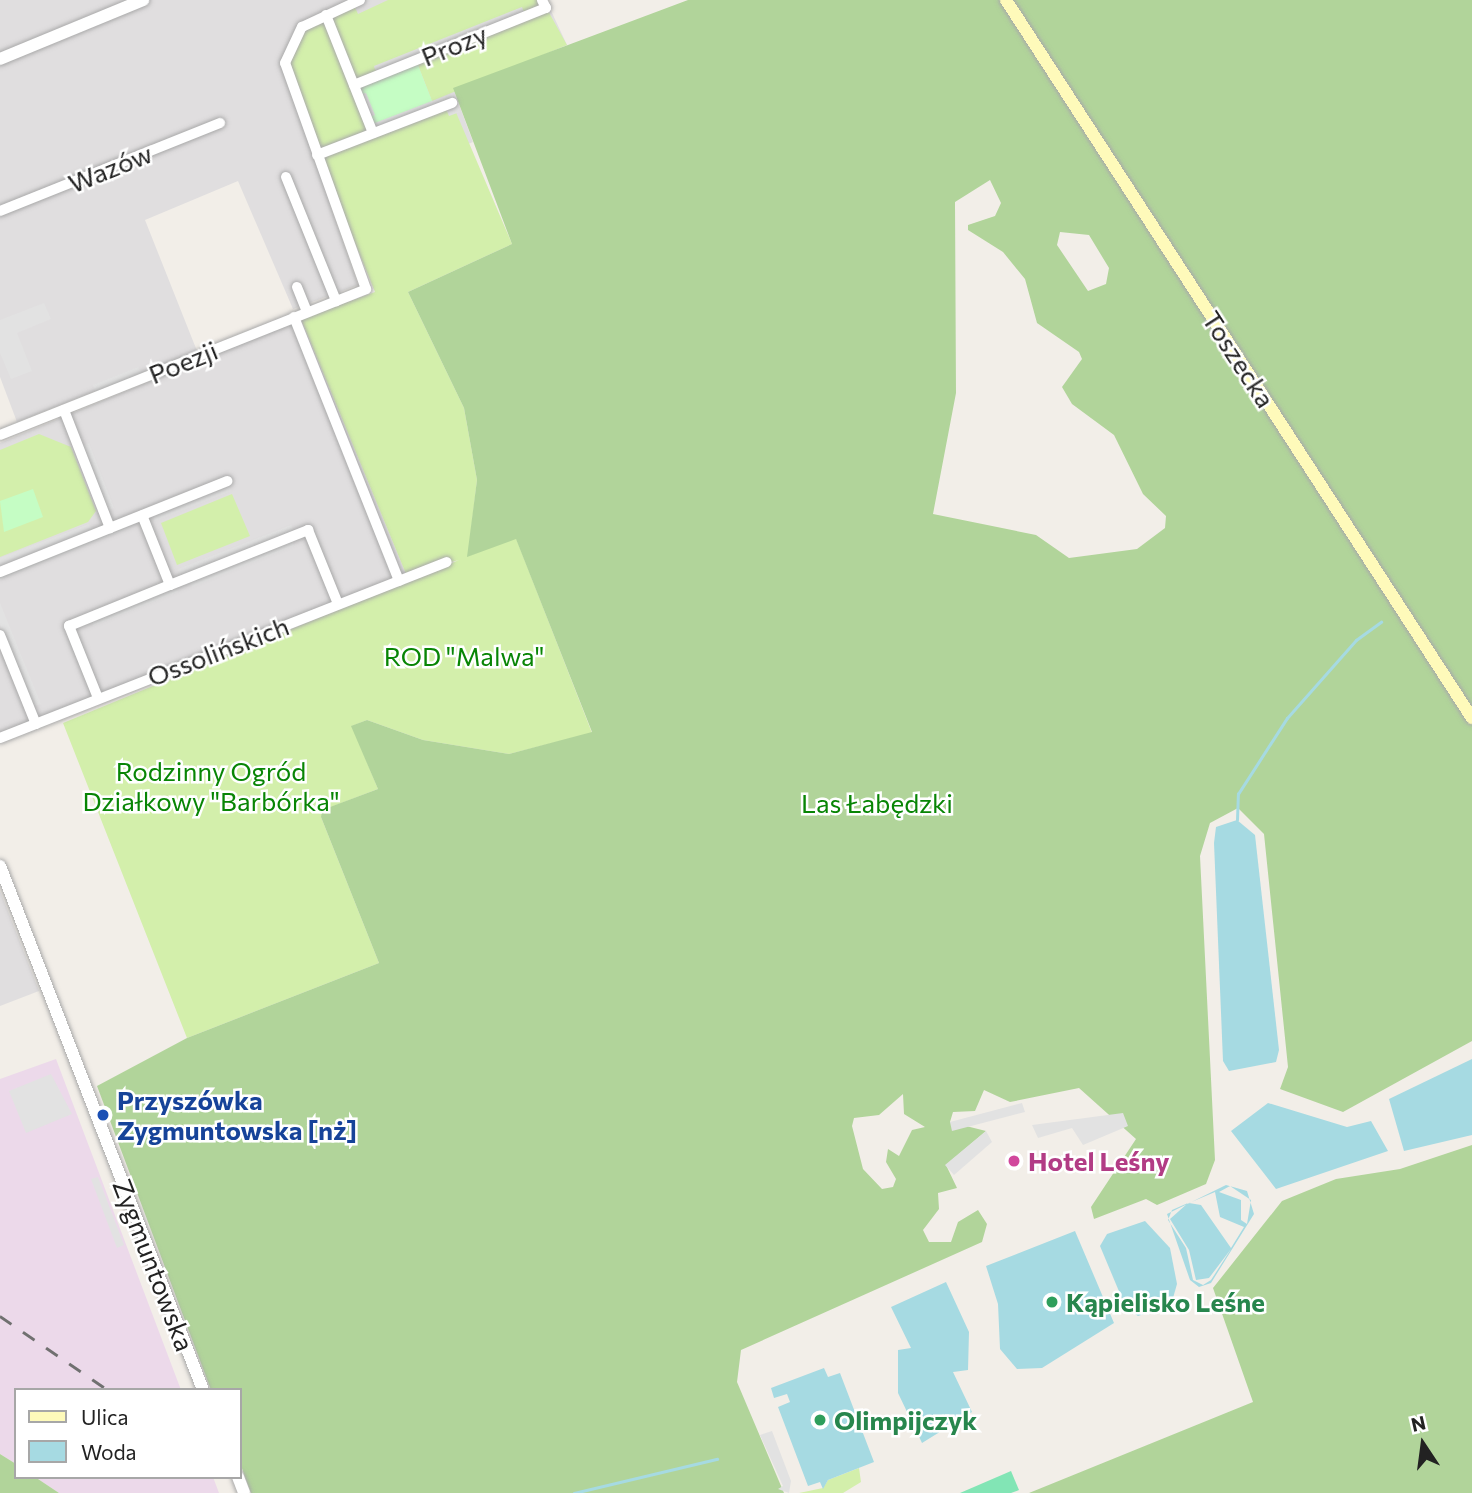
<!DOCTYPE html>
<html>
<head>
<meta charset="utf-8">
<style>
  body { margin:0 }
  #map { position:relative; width:1472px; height:1493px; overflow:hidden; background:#f2eee8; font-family:Commissioner,sans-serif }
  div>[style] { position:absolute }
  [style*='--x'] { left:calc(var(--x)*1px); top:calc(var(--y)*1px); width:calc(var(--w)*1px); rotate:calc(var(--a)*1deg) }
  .residential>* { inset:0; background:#e0dedf }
  .industrial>* { inset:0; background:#ecd9ea }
  .grass>* { inset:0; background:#d3efab }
  .forest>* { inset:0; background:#b1d49a }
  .park>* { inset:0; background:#c5fdc4 }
  .pitch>* { inset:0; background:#82e5b5 }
  .parking>* { inset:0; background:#e2e2e2 }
  .water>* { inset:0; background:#a6dae2 }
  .stream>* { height:2.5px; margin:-1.25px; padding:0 1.25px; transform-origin:1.25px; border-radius:1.25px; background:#a6dae2 }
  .roads { filter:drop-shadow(0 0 2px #a9a9a9) drop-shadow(0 0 2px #a9a9a9) }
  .minor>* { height:10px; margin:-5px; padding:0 5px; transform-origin:5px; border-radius:5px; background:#fff }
  .tertiary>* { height:12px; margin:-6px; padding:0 6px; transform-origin:6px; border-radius:6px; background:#fff }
  .secondary>* { height:12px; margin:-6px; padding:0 6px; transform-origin:6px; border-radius:6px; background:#fefaba }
  .rail>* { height:2.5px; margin-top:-1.25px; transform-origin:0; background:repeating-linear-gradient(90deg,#707070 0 14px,transparent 0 28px) }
  .dots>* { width:19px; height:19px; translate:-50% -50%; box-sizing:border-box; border:4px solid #fff; border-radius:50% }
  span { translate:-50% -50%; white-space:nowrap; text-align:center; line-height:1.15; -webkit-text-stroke:5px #fff; paint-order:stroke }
  .street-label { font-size:26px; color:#222 }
  .park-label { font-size:26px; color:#088505 }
  .transit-label { font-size:26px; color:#164399; font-weight:700 }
  .left { translate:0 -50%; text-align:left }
  .hotel-label { font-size:26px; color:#b23c85; font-weight:700 }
  .leisure-label { font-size:26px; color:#27864d; font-weight:700 }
  .legend { position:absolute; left:14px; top:1388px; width:228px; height:91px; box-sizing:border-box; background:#fff; border:2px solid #a7a7a7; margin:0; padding:9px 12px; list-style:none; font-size:21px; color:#222 }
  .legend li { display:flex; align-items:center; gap:14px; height:35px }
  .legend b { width:35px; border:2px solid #a7a7a7 }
  .north { position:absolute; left:1388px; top:1409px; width:70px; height:70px; -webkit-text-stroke:5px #fff; paint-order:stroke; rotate:347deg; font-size:19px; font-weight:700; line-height:28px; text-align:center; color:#222 }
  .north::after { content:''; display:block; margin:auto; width:24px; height:32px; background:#222; clip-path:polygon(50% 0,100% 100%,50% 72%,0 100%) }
</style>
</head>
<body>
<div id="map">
  <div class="residential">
    <i style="clip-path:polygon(0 0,546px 0,567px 45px,453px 88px,473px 142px,328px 199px,358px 285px,293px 309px,238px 181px,145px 220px,197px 351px,17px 422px,0 377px)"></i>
    <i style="clip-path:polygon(301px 319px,406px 574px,0 736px,0 443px)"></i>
    <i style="clip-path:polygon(0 891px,39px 991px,0 1006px)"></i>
  </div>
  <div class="industrial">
    <i style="clip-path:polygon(56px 1059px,181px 1390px,16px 1390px,16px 1464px,0 1454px,0 1079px)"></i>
    <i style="clip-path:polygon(35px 1477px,213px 1477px,219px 1493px,59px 1493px)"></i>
  </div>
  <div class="grass">
    <i style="clip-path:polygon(388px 0,542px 0,567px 45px,432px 101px,416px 60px,374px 67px,378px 75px,354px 84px,373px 133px,452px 103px,512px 244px,408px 292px,464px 408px,477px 480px,468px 556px,516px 538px,592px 733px,509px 754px,423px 740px,367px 720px,352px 726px,378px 789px,323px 810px,321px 817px,379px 963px,187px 1038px,63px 723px,459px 560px,406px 574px,301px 319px,375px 292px,287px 76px,297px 32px,353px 3px,358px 14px)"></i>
    <i style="clip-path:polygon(39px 434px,71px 447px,96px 511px,88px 522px,0 557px,0 450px)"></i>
    <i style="clip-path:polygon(232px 494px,250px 536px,177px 565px,161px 523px)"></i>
    <i style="clip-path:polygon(859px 1468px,861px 1482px,843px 1493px,799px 1493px,823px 1488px,828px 1480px)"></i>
  </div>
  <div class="forest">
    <i style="clip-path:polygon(evenodd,688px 0,1472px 0,1472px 1041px,1343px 1112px,1280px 1089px,1288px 1067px,1264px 834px,1238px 808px,1210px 823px,1200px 856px,1215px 1160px,1206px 1184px,1157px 1205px,1146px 1199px,1094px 1219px,1091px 1207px,1136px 1139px,1079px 1088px,1010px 1102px,984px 1090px,975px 1111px,953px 1112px,950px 1122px,986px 1131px,946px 1165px,957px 1188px,938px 1193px,939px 1209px,923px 1230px,929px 1242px,951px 1242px,958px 1222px,978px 1210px,987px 1224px,982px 1242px,741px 1350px,737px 1382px,784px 1493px,251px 1493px,240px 1463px,240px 1390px,211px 1390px,97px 1086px,187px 1038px,379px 963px,321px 817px,322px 810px,378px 789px,351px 726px,367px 720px,423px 740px,509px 754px,592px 732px,516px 539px,467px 557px,477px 480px,464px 408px,408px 292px,512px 244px,453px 88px,688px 0,990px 180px,1001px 203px,995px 216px,968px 225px,968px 230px,1003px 252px,1025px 279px,1037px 323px,1079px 352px,1082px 359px,1062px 387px,1072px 404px,1114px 435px,1143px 494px,1166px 516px,1165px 528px,1137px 549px,1069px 558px,1036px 535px,933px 514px,956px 393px,955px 202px,990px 180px,688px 0,1060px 232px,1089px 235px,1109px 268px,1106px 284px,1088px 291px,1057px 245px,1060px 232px,688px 0,903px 1094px,904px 1114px,925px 1127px,912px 1130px,899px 1156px,888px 1149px,886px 1162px,896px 1179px,893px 1187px,882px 1189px,863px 1169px,852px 1126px,854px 1118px,879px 1115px,903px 1094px)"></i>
    <i style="clip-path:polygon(1472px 1145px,1472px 1493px,1029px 1493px,1253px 1402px,1213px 1288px,1282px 1201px,1336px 1179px,1400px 1169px)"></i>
    <i style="clip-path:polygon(0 1454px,16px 1464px,16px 1477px,35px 1477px,59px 1493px,0 1493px)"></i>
  </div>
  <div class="park">
    <i style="clip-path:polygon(416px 60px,432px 101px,370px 125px,367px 118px,375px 115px,366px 93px,358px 95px,354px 85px)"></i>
    <i style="clip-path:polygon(33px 489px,43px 517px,4px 532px,0 501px)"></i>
  </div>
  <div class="pitch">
    <i style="clip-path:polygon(1011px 1471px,1019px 1490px,1011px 1493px,960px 1493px)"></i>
  </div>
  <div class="parking">
    <i style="clip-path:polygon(522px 7px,526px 17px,378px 75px,374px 66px)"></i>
    <i style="clip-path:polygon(452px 94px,460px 112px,449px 116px,444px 104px,375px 130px,370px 125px)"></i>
    <i style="clip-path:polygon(44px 303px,51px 319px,17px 333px,32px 371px,11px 379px,0 353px,0 320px)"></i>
    <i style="clip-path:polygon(138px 367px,142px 374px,96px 392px,93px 385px)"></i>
    <i style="clip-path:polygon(89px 443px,114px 508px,106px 511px,81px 446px)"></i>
    <i style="clip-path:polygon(228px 484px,231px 491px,155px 521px,153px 514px)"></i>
    <i style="clip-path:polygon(89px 524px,92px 530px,0 566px,0 558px)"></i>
    <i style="clip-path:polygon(129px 525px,130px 528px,0 580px,0 575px)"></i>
    <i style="clip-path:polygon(291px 525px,294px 531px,180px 576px,178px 569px)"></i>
    <i style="clip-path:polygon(292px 540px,294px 546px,192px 587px,190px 581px)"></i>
    <i style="clip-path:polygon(176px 586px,178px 592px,93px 626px,91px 620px)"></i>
    <i style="clip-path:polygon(0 603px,41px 704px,33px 706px,0 625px)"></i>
    <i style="clip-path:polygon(51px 1074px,72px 1114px,26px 1133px,9px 1091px)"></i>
    <i style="clip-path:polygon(1022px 1103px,1025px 1112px,952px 1131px,950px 1122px)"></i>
    <i style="clip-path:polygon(1123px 1113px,1128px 1126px,1083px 1145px,1072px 1128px,1038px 1138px,1032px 1125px)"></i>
    <i style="clip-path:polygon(986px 1131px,992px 1142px,954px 1175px,945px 1165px)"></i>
    <i style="clip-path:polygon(98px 1177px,124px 1245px,117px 1248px,91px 1179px)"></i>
    <i style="clip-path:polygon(772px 1431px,791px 1481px,789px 1493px,778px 1489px,783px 1486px,760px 1435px)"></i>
  </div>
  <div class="water">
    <i style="clip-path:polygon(1237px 820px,1255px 835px,1279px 1050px,1276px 1062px,1229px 1071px,1223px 1061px,1214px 843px,1216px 827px)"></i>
    <i style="clip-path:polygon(1472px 1059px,1472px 1135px,1404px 1151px,1389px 1099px)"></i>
    <i style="clip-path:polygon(1268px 1103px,1347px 1127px,1371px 1121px,1388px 1151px,1276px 1189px,1231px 1131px)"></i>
    <i style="clip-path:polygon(evenodd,1226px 1185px,1247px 1191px,1254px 1214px,1211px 1283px,1199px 1287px,1190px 1280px,1167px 1214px,1226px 1185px,1230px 1186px,1251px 1200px,1247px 1224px,1241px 1220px,1241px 1200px,1219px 1192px,1230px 1186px,1226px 1185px,1215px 1192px,1220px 1217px,1244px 1227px,1231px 1248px,1201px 1205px,1189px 1203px,1215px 1192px,1226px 1185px,1188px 1203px,1170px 1219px,1189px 1250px,1196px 1280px,1209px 1278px,1231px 1249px,1211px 1280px,1203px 1285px,1193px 1280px,1186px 1248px,1168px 1220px,1172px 1210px,1188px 1203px)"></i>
    <i style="clip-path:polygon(1145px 1221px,1170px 1248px,1177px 1284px,1171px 1305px,1138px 1316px,1126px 1308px,1100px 1246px,1107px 1234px)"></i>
    <i style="clip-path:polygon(1075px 1231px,1114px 1323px,1042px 1368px,1017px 1369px,1000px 1349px,998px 1304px,986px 1266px)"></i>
    <i style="clip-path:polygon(946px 1282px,969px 1332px,968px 1370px,953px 1372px,972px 1412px,922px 1443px,898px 1393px,898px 1350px,911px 1348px,891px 1307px)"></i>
    <i style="clip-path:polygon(824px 1368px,828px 1377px,840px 1373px,874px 1462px,828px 1480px,823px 1489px,820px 1482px,808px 1486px,778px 1407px,790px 1402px,787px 1394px,774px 1398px,771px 1388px)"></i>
  </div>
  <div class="stream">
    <i style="--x:1237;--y:820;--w:26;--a:-88"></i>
    <i style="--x:1238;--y:794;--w:90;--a:-57.2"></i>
    <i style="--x:1287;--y:718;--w:104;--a:-48.5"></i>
    <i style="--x:1356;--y:640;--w:31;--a:-36"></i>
    <i style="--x:574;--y:1493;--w:147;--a:-13.4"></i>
  </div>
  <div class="roads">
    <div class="minor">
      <i style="--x:326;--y:15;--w:127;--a:68.3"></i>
      <i style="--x:354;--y:85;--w:207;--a:-21.9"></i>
      <i style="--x:546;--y:8;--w:9;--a:-117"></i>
      <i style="--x:317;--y:155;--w:145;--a:-21.1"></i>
      <i style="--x:286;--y:177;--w:134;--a:68"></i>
      <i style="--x:0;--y:211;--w:237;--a:-21.8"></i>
      <i style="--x:297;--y:287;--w:27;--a:68"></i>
      <i style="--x:294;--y:317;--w:284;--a:68.3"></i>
      <i style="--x:64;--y:410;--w:127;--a:68.7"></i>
      <i style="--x:0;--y:435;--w:394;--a:-21.7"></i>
      <i style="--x:366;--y:289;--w:240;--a:-109.7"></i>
      <i style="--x:285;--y:63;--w:40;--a:-65"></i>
      <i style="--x:302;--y:27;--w:64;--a:-25"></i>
      <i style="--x:0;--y:572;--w:245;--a:-21.8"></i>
      <i style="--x:170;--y:585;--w:149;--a:-21.7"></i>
      <i style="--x:308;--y:530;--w:80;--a:67.9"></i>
      <i style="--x:0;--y:635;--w:96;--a:68"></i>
      <i style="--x:98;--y:698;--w:78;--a:-111.9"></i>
      <i style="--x:69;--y:626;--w:109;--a:-22.1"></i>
      <i style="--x:170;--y:585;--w:75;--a:-111.8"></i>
      <i style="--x:0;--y:738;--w:480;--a:-21.5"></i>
    </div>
    <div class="tertiary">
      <i style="--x:0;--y:59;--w:155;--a:-22.4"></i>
      <i style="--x:0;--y:866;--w:562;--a:68.82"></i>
      <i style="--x:238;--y:1477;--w:17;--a:69"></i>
    </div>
    <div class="secondary">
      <i style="--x:1006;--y:0;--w:856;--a:57.02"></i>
    </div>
  </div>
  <div class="rail">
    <i style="--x:0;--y:1316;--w:131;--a:34.4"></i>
  </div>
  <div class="dots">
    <i style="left:103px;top:1115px;background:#1a4fb4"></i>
    <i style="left:1014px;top:1161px;background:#d1479c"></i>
    <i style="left:1052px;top:1302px;background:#2e9e5b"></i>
    <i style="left:820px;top:1420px;background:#2e9e5b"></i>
  </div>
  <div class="street-label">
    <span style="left:454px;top:45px;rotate:-22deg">Prozy</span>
    <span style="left:110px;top:168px;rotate:-22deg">Wazów</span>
    <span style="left:1239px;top:359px;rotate:57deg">Toszecka</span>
    <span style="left:183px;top:362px;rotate:-22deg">Poezji</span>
    <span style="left:218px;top:651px;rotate:-21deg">Ossolińskich</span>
    <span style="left:154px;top:1265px;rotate:69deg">Zygmuntowska</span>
  </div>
  <div class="park-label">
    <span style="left:464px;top:656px">ROD "Malwa"</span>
    <span style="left:211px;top:786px">Rodzinny Ogród<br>Działkowy "Barbórka"</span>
    <span style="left:877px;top:803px">Las Łabędzki</span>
  </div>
  <div class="transit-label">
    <span class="left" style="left:117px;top:1115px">Przyszówka<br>Zygmuntowska [nż]</span>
  </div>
  <div class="hotel-label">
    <span class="left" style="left:1028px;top:1161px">Hotel Leśny</span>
  </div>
  <div class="leisure-label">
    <span class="left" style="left:1066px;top:1302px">Kąpielisko Leśne</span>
    <span class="left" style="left:834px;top:1420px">Olimpijczyk</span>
  </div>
  <ul class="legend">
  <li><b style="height:9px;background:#fefaba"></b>Ulica</li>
  <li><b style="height:19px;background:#a6dae2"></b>Woda</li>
  </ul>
  <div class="north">N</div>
</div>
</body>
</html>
